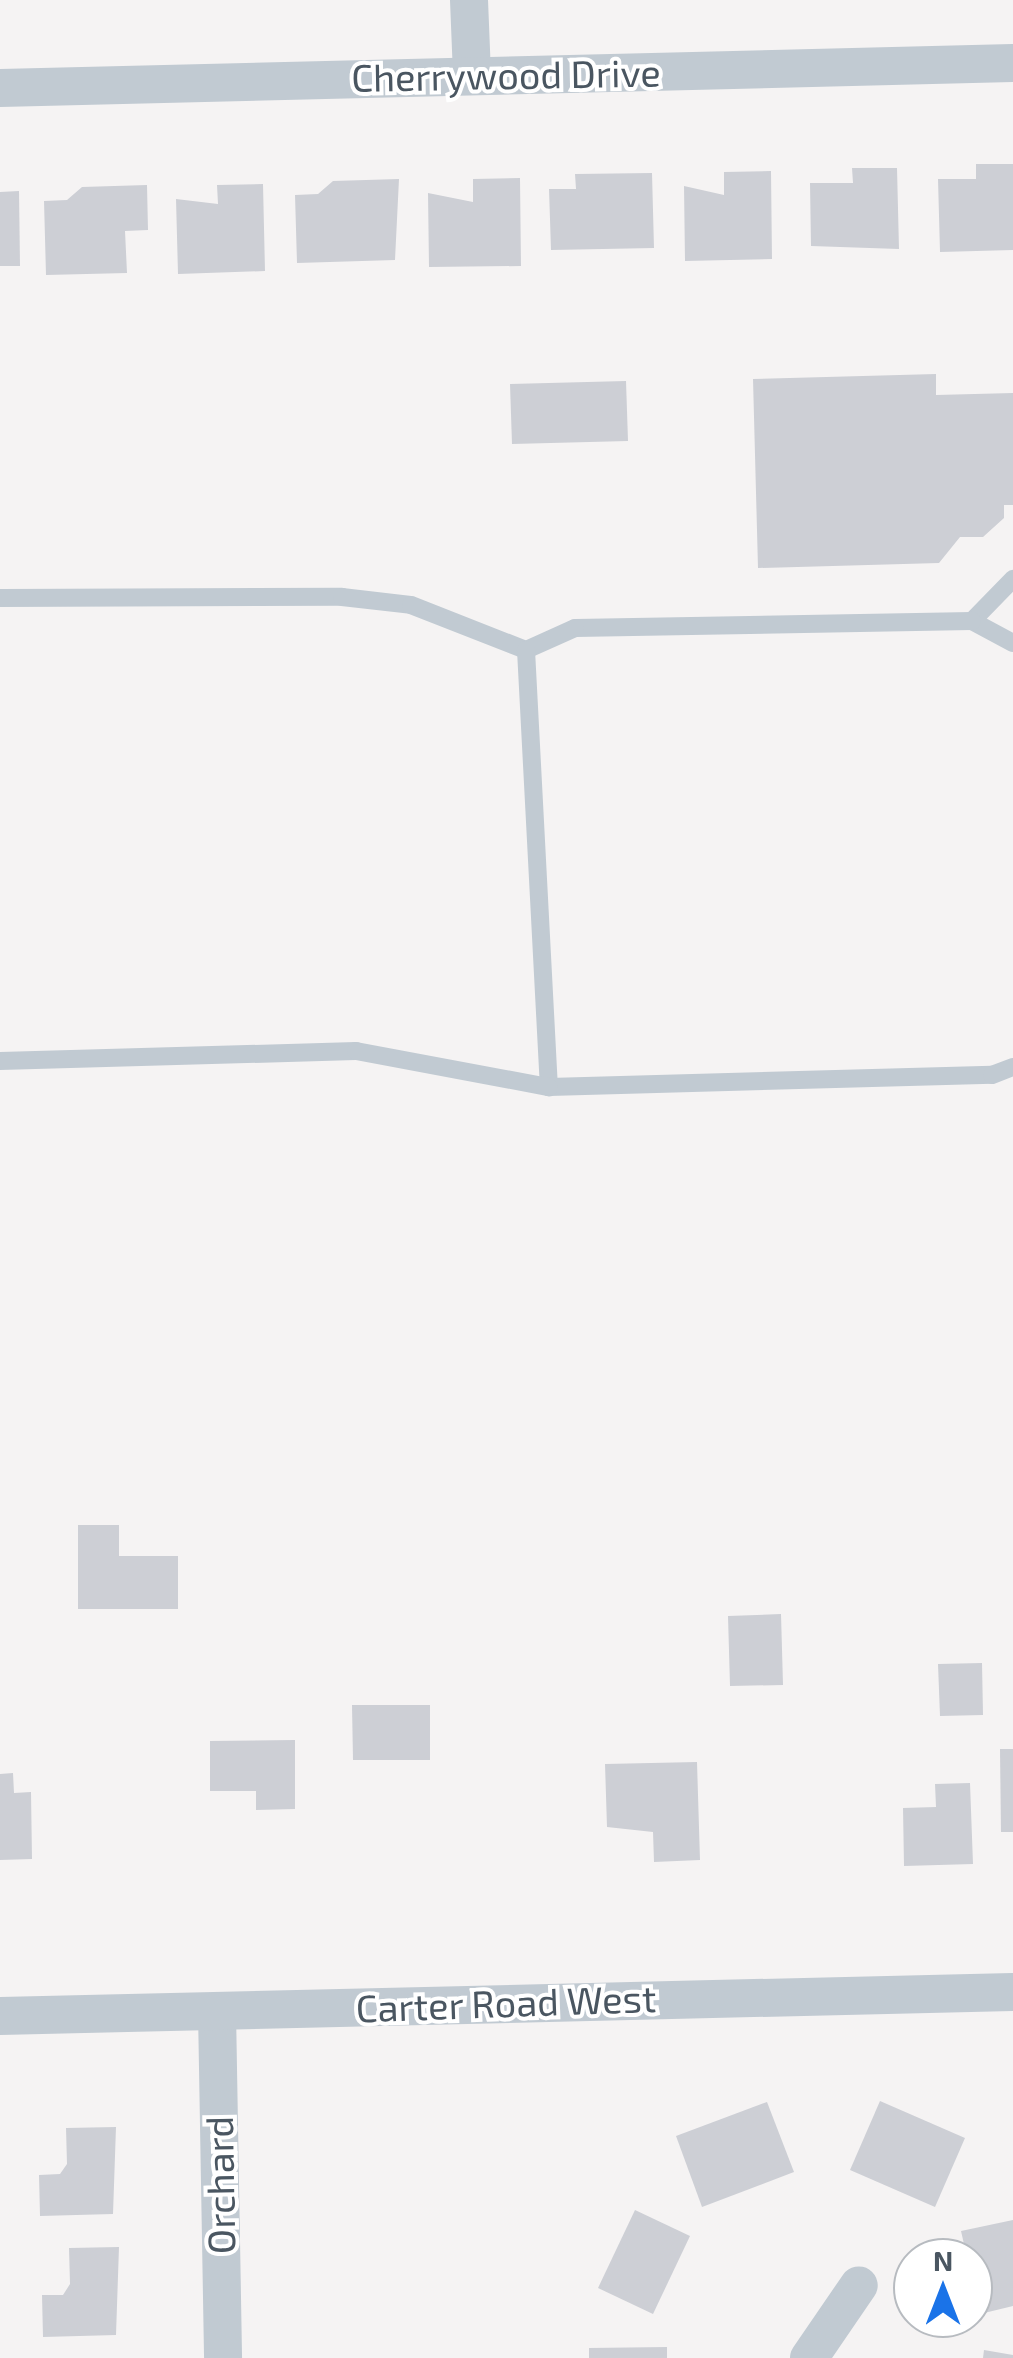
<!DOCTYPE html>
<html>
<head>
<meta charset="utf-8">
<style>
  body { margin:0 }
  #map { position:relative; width:1013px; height:2358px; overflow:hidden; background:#f5f3f3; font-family:"Exo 2",sans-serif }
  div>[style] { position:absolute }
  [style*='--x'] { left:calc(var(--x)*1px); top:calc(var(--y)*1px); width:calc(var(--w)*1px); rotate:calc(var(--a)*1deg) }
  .building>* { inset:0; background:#cdcfd5 }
  .service>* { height:18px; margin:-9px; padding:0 9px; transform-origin:9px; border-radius:9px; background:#c1cad2 }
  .minor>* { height:38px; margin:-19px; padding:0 19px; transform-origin:19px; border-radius:19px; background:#c1cad2 }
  span { translate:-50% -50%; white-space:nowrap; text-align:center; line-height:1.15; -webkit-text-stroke:8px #fff; paint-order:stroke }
  .street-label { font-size:38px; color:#4a5661 }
  .north { position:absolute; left:893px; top:2238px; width:100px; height:100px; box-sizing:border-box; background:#fff; border:2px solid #b7bbc0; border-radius:50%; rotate:0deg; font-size:28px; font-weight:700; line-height:40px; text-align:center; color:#4a5661 }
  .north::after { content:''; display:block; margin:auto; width:35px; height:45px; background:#1a73e8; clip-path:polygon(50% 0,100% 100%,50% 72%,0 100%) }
</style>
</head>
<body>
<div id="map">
  <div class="building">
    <i style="clip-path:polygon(976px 164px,1013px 164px,1013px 250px,940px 252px,938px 179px,976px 179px)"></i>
    <i style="clip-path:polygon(852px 168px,897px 168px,899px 249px,811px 246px,810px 183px,853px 183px)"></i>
    <i style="clip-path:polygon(771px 171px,772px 259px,685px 261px,684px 186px,724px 195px,724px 172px)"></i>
    <i style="clip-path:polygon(652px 173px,654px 248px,551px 250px,549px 189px,576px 189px,575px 174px)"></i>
    <i style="clip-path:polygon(520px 178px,521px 266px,429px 267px,428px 193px,473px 202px,473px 179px)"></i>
    <i style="clip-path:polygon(399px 179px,395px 260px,297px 263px,295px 195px,318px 194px,333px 181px)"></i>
    <i style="clip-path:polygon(263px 184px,265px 271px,178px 274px,176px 199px,218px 204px,217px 185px)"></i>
    <i style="clip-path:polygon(147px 185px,148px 230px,125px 231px,127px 273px,46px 275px,44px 201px,67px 200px,82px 187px)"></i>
    <i style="clip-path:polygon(19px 191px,20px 266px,0 266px,0 192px)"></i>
    <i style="clip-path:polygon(936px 374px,936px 395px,1013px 393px,1013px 505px,1004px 505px,1004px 518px,983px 537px,960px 537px,939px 563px,758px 568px,753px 379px)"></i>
    <i style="clip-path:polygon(626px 381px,628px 441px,512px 444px,510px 384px)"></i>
    <i style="clip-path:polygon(78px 1525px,119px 1525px,119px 1556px,178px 1556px,178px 1609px,78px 1609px)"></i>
    <i style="clip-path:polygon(781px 1614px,783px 1685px,730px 1686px,728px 1616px)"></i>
    <i style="clip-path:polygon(982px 1663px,983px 1715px,940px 1716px,938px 1664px)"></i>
    <i style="clip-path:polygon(352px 1705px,430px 1705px,430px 1760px,353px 1760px)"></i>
    <i style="clip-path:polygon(295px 1740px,295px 1809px,256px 1810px,256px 1791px,210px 1791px,210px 1741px)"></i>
    <i style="clip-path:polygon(1000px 1749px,1013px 1749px,1013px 1832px,1001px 1832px)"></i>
    <i style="clip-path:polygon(697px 1762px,700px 1860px,654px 1862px,653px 1832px,607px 1827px,605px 1764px)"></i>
    <i style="clip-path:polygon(13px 1773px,14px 1793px,31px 1792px,32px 1859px,0 1860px,0 1774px)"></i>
    <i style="clip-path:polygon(970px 1783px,973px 1864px,904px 1866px,903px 1808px,936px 1807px,935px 1784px)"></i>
    <i style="clip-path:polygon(880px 2101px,965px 2138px,935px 2207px,850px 2170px)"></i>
    <i style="clip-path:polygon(767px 2102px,794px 2172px,702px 2207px,676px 2136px)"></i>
    <i style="clip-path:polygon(116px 2127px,113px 2214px,40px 2216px,39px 2175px,60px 2174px,67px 2164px,66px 2128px)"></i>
    <i style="clip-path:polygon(635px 2210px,690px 2236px,653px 2314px,598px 2288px)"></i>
    <i style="clip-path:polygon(1013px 2220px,1013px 2306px,980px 2314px,961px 2231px)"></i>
    <i style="clip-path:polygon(119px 2247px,116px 2335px,43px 2337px,42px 2295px,63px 2295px,70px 2284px,69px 2248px)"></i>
    <i style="clip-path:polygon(667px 2347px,667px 2358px,589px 2358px,589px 2348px)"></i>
    <i style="clip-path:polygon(984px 2350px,1013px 2355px,1013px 2358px,983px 2358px)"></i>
  </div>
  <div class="service">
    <i style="--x:0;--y:598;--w:342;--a:-0.2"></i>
    <i style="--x:342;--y:597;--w:69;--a:6.6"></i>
    <i style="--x:411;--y:605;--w:123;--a:21.4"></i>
    <i style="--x:972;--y:621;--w:59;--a:-45.7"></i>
    <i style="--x:1013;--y:643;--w:47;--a:-151.8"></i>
    <i style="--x:972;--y:621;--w:397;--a:179"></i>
    <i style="--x:575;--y:628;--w:54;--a:155.8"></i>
    <i style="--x:526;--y:650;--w:438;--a:87"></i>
    <i style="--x:549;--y:1087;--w:443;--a:-1.6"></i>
    <i style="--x:992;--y:1075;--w:22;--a:-21"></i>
    <i style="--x:0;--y:1061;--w:356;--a:-1.6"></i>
    <i style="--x:356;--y:1051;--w:196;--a:10.6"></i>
  </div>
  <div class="minor">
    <i style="--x:469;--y:0;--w:76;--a:87.7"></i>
    <i style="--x:0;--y:88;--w:1013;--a:-1.41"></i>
    <i style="--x:217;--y:2011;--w:347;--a:89"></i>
    <i style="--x:0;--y:2016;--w:1013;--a:-1.36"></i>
    <i style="--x:809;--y:2358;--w:88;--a:-55.6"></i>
  </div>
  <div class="street-label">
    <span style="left:506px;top:75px;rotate:-1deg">Cherrywood Drive</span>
    <span style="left:506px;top:2003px;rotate:-2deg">Carter Road West</span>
    <span style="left:220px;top:2185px;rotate:-91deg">Orchard</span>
  </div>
  <div class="north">N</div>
</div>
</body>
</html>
